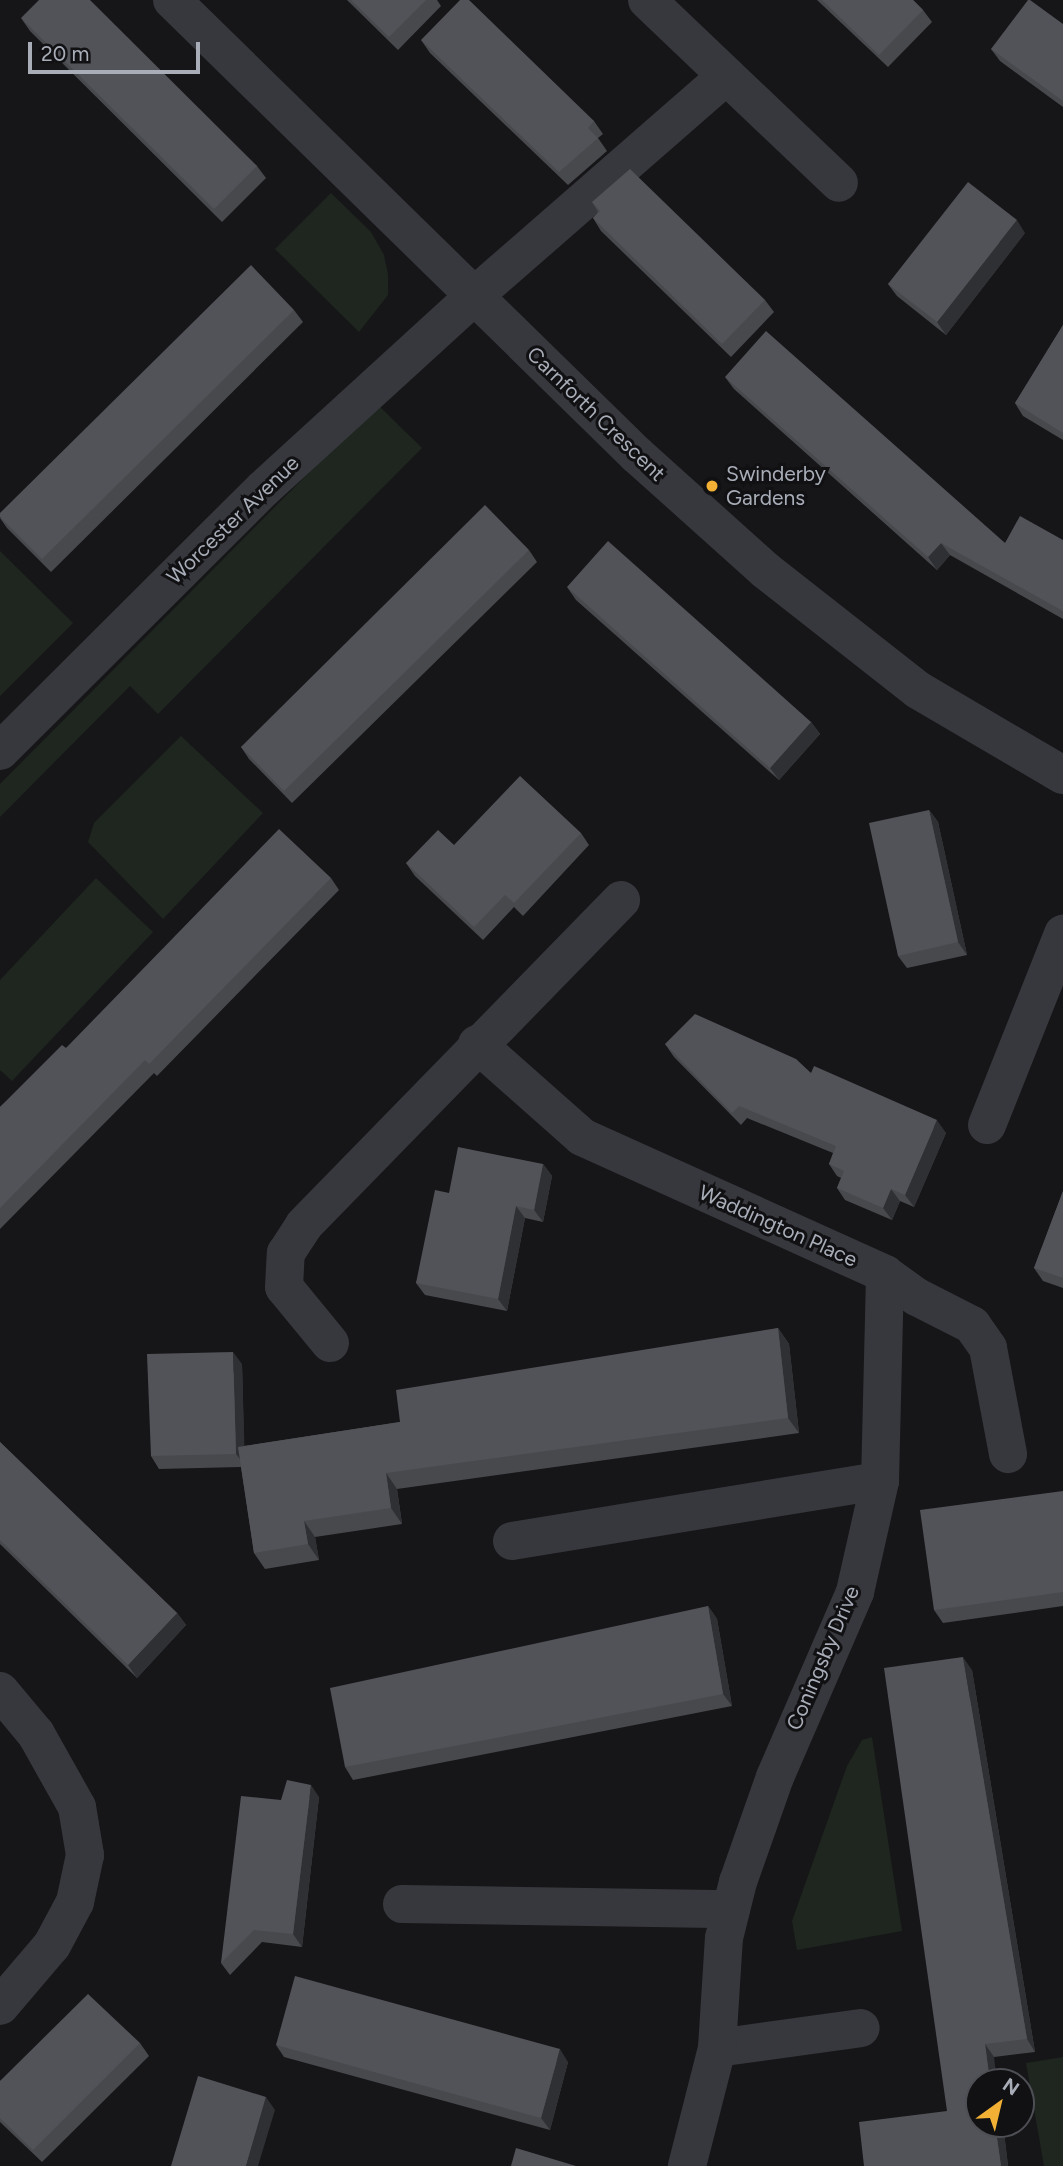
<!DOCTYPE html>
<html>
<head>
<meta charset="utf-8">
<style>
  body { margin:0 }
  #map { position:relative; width:1063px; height:2166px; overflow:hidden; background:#161618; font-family:Figtree,sans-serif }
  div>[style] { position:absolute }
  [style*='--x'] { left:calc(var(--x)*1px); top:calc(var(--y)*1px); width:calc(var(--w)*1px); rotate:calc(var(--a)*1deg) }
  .green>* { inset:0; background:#1e261f }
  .street>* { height:38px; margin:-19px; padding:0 19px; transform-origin:19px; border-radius:19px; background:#37383d }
  .wall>* { inset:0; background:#47494d }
  .shaded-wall>* { inset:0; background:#2f3033 }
  .building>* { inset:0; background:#525359 }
  .dots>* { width:19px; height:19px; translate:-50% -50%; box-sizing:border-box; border:4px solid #111113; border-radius:50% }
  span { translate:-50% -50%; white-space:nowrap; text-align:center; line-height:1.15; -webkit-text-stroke:6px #111113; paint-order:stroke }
  .street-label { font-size:21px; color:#a8adb8 }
  .poi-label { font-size:21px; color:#a8adb8 }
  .left { translate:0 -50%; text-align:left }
  .north { position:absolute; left:965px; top:2068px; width:70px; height:70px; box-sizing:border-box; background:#111113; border:2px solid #4d4f55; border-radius:50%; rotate:34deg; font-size:19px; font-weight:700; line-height:28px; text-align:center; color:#a8adb8 }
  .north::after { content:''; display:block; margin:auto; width:24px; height:32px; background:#f2b134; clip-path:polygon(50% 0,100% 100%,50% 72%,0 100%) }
  .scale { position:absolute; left:28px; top:42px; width:172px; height:32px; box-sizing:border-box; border:4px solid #a8adb8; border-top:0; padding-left:9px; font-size:21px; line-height:24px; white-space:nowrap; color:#a8adb8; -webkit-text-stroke:5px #111113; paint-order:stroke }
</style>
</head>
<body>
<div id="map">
  <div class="green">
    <i style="clip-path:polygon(331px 193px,371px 232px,384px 255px,388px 274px,388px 295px,359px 332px,275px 249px)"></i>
    <i style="clip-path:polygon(377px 404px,422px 448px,158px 714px,130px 686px,0 817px,0 784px)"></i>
    <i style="clip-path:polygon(0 551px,73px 623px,0 696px)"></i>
    <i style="clip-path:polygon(181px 736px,263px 813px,163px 919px,88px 842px,94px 823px)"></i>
    <i style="clip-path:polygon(96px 878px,153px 932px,12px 1081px,0 1070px,0 980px)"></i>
    <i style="clip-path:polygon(872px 1737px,902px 1931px,797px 1950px,792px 1921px,847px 1766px,862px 1740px)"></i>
    <i style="clip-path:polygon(1063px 2057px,1063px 2166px,1044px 2166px,1026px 2063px)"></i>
  </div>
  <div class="street">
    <i style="--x:172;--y:0;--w:651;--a:44.38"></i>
    <i style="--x:637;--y:455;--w:172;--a:41.9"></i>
    <i style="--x:765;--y:570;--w:194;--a:38.1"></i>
    <i style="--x:918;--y:690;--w:168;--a:30.4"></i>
    <i style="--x:647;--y:0;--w:265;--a:43.6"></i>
    <i style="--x:0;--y:751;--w:371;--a:-44.9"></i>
    <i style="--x:263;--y:489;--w:286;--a:-42.4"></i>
    <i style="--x:474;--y:296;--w:335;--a:-41.1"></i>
    <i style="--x:477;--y:1044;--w:140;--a:41.5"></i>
    <i style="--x:582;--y:1137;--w:333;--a:24.3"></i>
    <i style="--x:885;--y:1274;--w:39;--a:36"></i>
    <i style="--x:917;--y:1297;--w:62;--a:27"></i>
    <i style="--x:972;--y:1325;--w:28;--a:55"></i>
    <i style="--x:988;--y:1348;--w:108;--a:79.3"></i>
    <i style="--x:987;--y:1125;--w:206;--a:-68.3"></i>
    <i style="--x:330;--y:1343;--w:72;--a:-129.4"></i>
    <i style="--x:284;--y:1287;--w:34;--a:-87"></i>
    <i style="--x:286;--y:1253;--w:33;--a:-57"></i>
    <i style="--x:304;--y:1225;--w:454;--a:-45.7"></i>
    <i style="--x:512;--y:1541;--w:373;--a:-9.3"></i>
    <i style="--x:0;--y:1691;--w:56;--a:50.1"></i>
    <i style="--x:36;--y:1734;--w:84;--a:60.7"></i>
    <i style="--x:77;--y:1807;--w:49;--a:80.5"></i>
    <i style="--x:85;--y:1855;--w:48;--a:102"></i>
    <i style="--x:75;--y:1902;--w:49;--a:118.1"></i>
    <i style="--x:52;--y:1945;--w:80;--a:130.4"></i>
    <i style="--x:402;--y:1904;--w:329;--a:0.9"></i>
    <i style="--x:717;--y:2048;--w:145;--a:-7.9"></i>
    <i style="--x:687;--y:2166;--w:122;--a:-75.7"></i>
    <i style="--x:717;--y:2048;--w:110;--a:-86.4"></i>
    <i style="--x:724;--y:1938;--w:58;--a:-76"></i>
    <i style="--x:738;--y:1882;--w:111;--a:-70.6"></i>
    <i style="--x:775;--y:1777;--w:202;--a:-66.6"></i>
    <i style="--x:855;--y:1592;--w:114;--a:-77.3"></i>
    <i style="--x:880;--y:1481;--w:207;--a:-88.6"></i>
  </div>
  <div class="wall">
    <i style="clip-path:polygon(347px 0,437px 0,441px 6px,398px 50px)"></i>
    <i style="clip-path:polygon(817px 0,913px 0,923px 10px,932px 22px,888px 67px)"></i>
    <i style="clip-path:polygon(21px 18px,257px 166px,266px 178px,222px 222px,30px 31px)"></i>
    <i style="clip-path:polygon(1063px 24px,1063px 107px,1000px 61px,991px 49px)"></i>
    <i style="clip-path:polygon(421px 40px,594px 121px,603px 134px,598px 138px,607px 151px,568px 185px,430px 53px)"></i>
    <i style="clip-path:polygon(592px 202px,765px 300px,774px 312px,731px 357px,601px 231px,593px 218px,598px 212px)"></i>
    <i style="clip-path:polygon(1025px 233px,946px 335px,897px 296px,888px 284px)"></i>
    <i style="clip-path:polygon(294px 310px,303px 322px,51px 572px,7px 528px,0 518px)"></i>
    <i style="clip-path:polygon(1063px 325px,1063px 440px,1023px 416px,1015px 403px)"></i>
    <i style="clip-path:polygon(725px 377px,1005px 543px,1063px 540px,1063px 619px,950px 555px,937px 570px,734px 389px)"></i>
    <i style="clip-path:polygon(529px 550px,537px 562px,292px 803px,249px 759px,241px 747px)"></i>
    <i style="clip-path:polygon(567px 587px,811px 722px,820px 734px,779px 780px,576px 600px)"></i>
    <i style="clip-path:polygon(929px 810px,938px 822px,967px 955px,907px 968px,898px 956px)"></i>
    <i style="clip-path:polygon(581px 833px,589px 845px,523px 916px,514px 907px,483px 940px,415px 876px,406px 863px,454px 845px)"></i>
    <i style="clip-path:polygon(331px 878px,339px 890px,157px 1076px,154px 1073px,0 1229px,0 1107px,66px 1048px)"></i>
    <i style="clip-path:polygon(665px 1044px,811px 1073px,946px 1133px,914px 1207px,900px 1201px,892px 1220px,845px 1200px,837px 1188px,841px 1178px,837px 1176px,829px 1164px,833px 1153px,747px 1118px,741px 1125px,674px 1057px)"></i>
    <i style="clip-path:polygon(543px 1164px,552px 1176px,543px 1222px,525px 1218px,507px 1311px,425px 1295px,416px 1283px,449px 1193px)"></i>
    <i style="clip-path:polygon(1063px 1191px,1063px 1288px,1043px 1281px,1034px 1268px)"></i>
    <i style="clip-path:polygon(778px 1328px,789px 1344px,799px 1433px,397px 1489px,402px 1524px,315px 1537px,319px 1560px,265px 1569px,254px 1553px,241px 1467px,159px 1469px,151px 1456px,242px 1364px,244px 1446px,400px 1422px)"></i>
    <i style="clip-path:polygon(0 1442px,177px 1613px,186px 1625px,137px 1678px,0 1544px)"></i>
    <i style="clip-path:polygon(1063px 1491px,1063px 1606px,943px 1623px,934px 1610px)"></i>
    <i style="clip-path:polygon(708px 1606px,717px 1619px,732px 1706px,353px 1780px,345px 1767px)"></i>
    <i style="clip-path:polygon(972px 1670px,1035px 2052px,994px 2057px,979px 2124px,1003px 2124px,1008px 2166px,864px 2166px,947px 2111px)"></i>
    <i style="clip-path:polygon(319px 1797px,302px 1947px,262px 1942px,230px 1975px,221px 1963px,281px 1800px)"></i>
    <i style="clip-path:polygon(140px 2043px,149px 2056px,42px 2162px,0 2122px,0 2081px)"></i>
    <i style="clip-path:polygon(276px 2045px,568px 2062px,550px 2130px,284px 2057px)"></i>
  </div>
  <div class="shaded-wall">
    <i style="clip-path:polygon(1017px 220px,1025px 233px,946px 335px,937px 322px)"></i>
    <i style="clip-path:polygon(941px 543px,950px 555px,937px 570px,928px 557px)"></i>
    <i style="clip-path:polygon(811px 722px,820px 734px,779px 780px,770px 768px)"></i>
    <i style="clip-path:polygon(929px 810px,938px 822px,967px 955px,958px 942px)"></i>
    <i style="clip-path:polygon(937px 1120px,946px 1133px,914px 1207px,905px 1195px)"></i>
    <i style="clip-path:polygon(543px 1164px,552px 1176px,543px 1222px,534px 1210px)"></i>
    <i style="clip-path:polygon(891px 1189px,900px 1201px,892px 1220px,883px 1208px)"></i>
    <i style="clip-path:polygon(516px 1206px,525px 1218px,507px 1311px,498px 1299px)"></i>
    <i style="clip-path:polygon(778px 1328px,789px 1344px,799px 1433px,788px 1418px)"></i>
    <i style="clip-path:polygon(233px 1352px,242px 1364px,245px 1466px,236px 1454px)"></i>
    <i style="clip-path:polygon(386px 1473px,397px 1489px,402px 1524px,391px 1508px)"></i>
    <i style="clip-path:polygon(304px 1521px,315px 1537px,319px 1560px,308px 1544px)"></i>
    <i style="clip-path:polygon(708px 1606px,717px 1619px,732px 1706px,723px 1694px)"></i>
    <i style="clip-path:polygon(177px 1613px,186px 1625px,137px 1678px,128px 1665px)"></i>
    <i style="clip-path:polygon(963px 1657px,972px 1670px,1035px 2052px,1027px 2039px)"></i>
    <i style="clip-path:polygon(311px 1785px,319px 1797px,302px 1947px,293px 1934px)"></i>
    <i style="clip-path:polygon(985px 2044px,994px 2057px,997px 2082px,990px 2082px)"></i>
    <i style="clip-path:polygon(560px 2049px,568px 2062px,550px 2130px,541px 2118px)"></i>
    <i style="clip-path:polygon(266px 2097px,275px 2110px,258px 2166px,246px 2166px)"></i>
    <i style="clip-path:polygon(995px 2124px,1003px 2124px,1008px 2166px,1001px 2166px)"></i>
  </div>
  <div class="building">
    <i style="clip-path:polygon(39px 0,90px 0,257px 166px,214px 209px,21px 18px)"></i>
    <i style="clip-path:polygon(351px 0,426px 0,389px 37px)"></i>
    <i style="clip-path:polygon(460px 0,469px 0,594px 121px,588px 128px,598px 138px,559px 172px,421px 40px)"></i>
    <i style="clip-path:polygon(822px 0,913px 0,923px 10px,879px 55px)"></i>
    <i style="clip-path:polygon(1028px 0,1030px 0,1063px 24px,1063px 101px,991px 49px)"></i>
    <i style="clip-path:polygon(630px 169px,765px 300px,722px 344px,593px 218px,600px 211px,592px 202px)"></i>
    <i style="clip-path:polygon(968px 182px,1017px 220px,937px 322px,888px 284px)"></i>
    <i style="clip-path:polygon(251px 265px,294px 310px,42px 559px,0 517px,0 513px)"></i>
    <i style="clip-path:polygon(1063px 325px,1063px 433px,1015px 403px)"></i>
    <i style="clip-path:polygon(766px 331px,1005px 543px,1020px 516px,1063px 540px,1063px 611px,941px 543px,928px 557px,725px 377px)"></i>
    <i style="clip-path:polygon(485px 505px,529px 550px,284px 791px,241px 747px)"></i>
    <i style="clip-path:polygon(608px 541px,811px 722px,770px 768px,567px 587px)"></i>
    <i style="clip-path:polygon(520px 776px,581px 833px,514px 903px,505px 895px,474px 927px,406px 863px,438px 830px,454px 845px)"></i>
    <i style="clip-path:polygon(929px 810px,958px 942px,898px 956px,869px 823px)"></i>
    <i style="clip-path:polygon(279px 829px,331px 878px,149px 1064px,145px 1060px,0 1208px,0 1107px,62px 1045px,66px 1048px)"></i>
    <i style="clip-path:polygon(695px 1014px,796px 1059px,811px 1073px,814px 1066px,937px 1120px,905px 1195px,891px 1189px,883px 1208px,837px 1188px,844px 1171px,829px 1164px,836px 1146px,739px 1106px,732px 1113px,665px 1044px)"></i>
    <i style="clip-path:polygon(458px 1147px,543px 1164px,534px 1210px,516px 1206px,498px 1299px,416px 1283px,435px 1190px,449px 1193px)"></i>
    <i style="clip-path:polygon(1063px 1191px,1063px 1278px,1034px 1268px)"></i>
    <i style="clip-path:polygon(778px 1328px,788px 1418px,386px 1473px,391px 1508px,304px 1521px,308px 1544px,254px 1553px,238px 1447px,400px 1422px,396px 1390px)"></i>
    <i style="clip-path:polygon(233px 1352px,236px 1454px,151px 1456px,147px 1354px)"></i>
    <i style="clip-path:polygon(0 1442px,177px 1613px,128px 1665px,0 1540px)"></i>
    <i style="clip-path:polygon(1063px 1491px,1063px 1592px,934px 1610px,920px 1510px)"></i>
    <i style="clip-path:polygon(708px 1606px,723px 1694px,345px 1767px,330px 1688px)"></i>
    <i style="clip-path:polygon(963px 1657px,1027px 2039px,985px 2044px,990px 2082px,979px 2082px,979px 2124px,995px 2124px,1001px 2166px,864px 2166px,859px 2122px,947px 2111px,884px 1668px)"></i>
    <i style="clip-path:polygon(287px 1780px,311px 1785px,293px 1934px,254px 1930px,221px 1963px,241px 1796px,281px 1800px)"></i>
    <i style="clip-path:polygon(295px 1976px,560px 2049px,541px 2118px,276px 2045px)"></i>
    <i style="clip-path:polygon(88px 1994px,140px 2043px,33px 2150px,0 2118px,0 2081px)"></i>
    <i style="clip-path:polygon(198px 2076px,266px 2097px,246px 2166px,171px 2166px)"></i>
    <i style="clip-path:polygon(516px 2148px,576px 2166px,511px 2166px)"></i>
  </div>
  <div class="dots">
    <i style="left:712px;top:486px;background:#f2b134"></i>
  </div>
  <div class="street-label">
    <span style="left:596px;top:414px;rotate:44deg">Carnforth Crescent</span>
    <span style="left:233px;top:520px;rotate:-44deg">Worcester Avenue</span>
    <span style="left:778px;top:1226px;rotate:24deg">Waddington Place</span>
    <span style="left:823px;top:1658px;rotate:-67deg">Coningsby Drive</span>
  </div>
  <div class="poi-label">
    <span class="left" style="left:726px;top:486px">Swinderby<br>Gardens</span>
  </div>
  <div class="north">N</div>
  <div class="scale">20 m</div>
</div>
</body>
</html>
